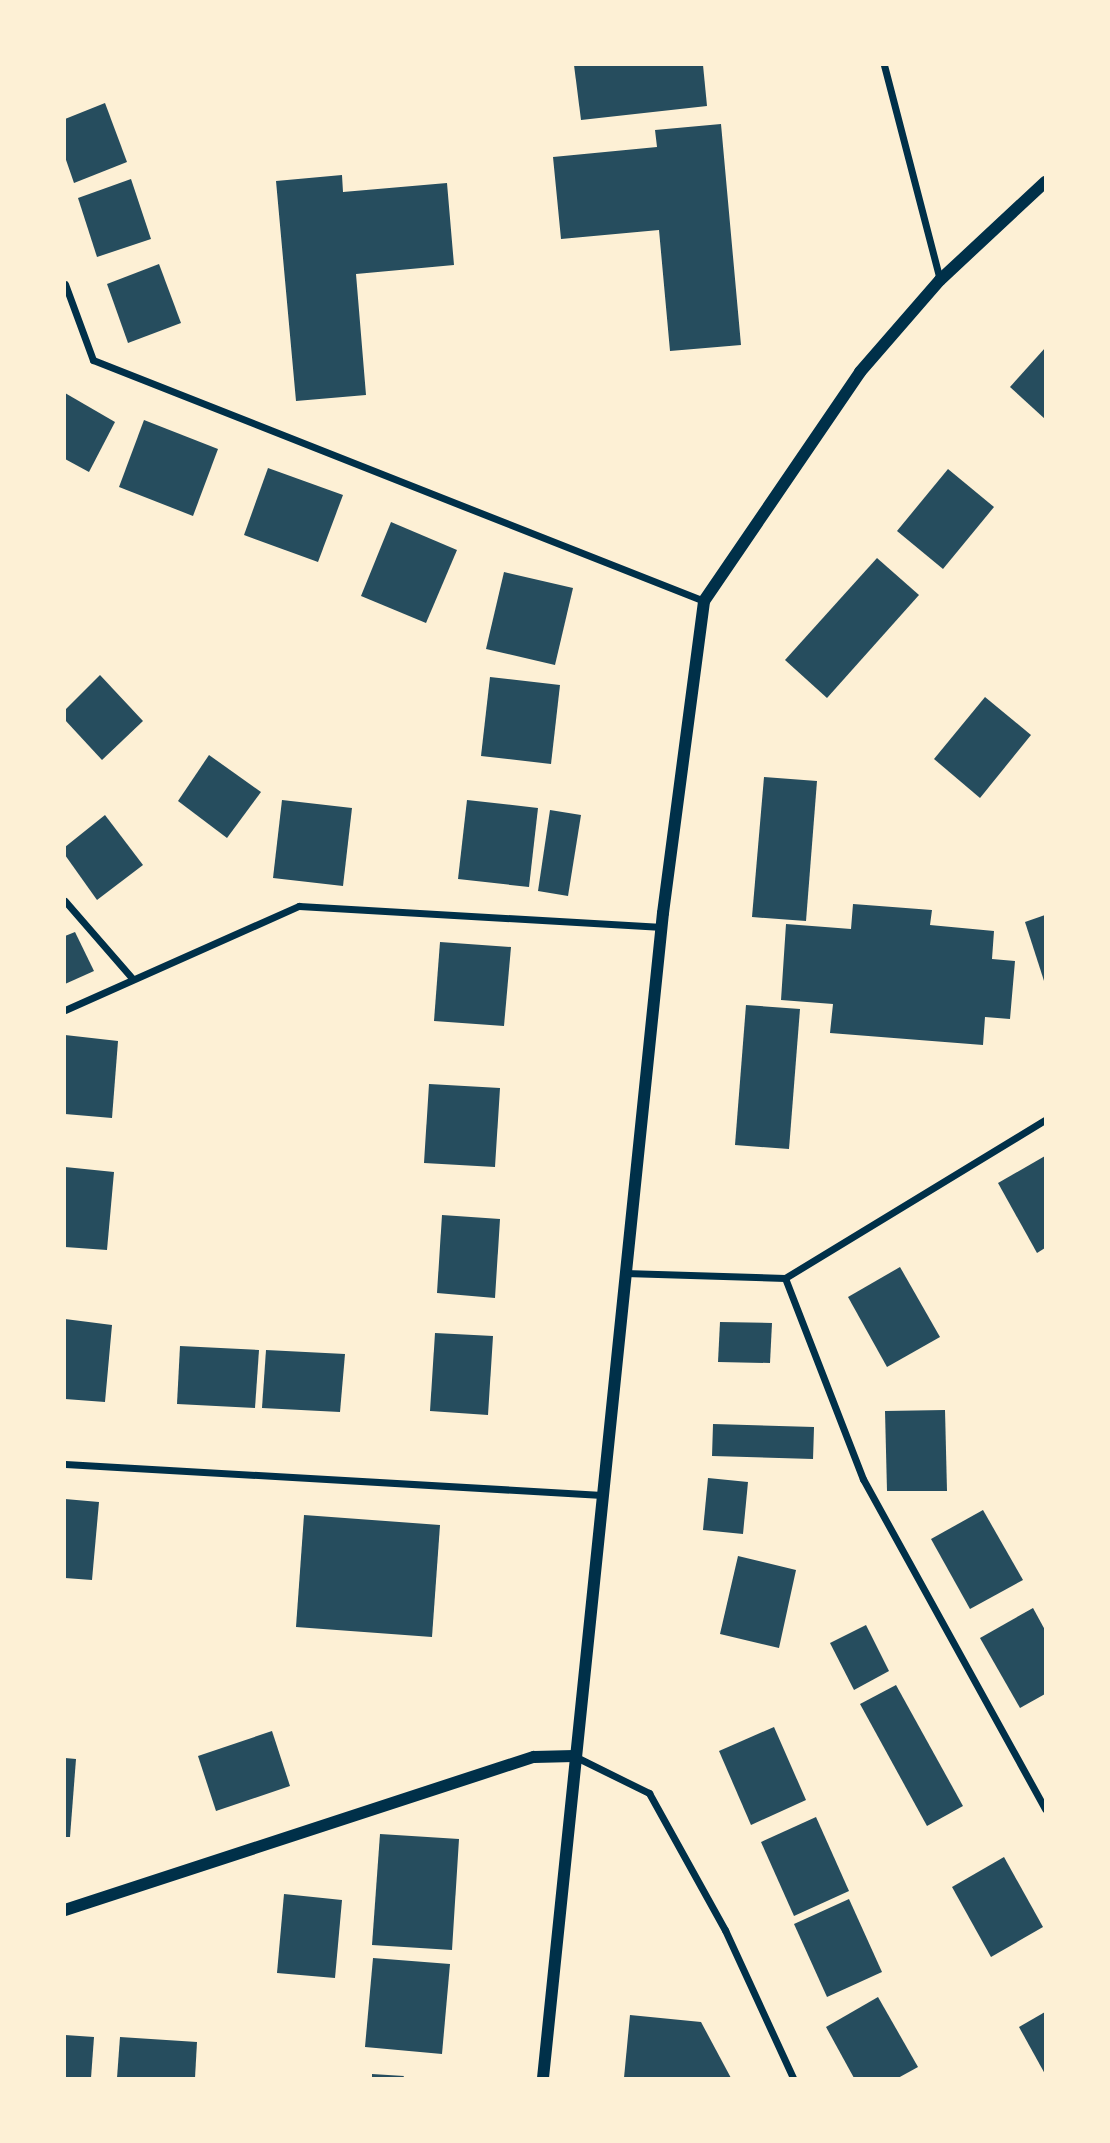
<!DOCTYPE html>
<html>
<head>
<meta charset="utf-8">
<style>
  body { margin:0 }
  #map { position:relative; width:1110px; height:2143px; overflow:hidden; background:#fdf0d5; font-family:"Asap Condensed",sans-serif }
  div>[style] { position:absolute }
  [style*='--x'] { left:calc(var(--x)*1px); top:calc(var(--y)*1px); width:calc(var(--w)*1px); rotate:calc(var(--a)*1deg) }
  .building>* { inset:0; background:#264d5e }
  .minor>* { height:7px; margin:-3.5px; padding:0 3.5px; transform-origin:3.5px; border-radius:3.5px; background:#003049 }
  .tertiary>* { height:12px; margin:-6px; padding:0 6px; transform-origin:6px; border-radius:6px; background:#003049 }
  span { translate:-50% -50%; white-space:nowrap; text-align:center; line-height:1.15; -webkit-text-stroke:5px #fdf0d5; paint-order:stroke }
  .frame { position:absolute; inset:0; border:66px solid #fdf0d5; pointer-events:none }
</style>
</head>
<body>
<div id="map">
  <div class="building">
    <i style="clip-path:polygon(574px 65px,703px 65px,707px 106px,581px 120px)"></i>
    <i style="clip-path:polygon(105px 103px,127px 162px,74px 183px,65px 157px,65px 119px)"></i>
    <i style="clip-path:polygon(721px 124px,741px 345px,670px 351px,659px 230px,561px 239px,553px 157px,657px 147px,655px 130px)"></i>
    <i style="clip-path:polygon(342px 175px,343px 192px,447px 183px,454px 265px,356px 274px,366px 395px,296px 401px,276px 181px)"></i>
    <i style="clip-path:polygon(131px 179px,151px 239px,97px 257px,78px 198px)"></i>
    <i style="clip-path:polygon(159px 264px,181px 323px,128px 343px,107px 284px)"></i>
    <i style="clip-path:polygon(1045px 348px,1045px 419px,1010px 387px)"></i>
    <i style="clip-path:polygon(65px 393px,115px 422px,89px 472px,65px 459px)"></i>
    <i style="clip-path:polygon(144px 420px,218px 449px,193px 516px,119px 487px)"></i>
    <i style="clip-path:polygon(268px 468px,343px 495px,318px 562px,244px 535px)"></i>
    <i style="clip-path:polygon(948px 469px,994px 507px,943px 569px,897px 531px)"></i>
    <i style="clip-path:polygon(391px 522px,457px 550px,426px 623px,361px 596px)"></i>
    <i style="clip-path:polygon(877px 558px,919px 595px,827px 698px,785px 660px)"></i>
    <i style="clip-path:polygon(504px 572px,573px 588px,555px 665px,486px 649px)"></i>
    <i style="clip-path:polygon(100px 675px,143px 721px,102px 760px,65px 720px,65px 710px)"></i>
    <i style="clip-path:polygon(490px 677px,560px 685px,551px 764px,481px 756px)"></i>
    <i style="clip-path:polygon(985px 697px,1031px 735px,980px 798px,934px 759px)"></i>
    <i style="clip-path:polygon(209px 755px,261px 792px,227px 838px,178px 801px)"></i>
    <i style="clip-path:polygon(764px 777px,817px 781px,806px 921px,752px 917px)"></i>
    <i style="clip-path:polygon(282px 800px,352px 808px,343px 886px,273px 878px)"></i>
    <i style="clip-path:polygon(467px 800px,538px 808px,529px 887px,458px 879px)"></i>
    <i style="clip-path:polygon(550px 810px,581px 815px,568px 896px,538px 891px)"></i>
    <i style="clip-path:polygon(105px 815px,143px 865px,97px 900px,65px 855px,65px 847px)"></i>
    <i style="clip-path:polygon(853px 904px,932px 910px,930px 925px,994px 931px,992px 959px,1015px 961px,1010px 1019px,985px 1017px,983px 1045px,830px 1033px,833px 1004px,781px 1000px,786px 924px,851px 929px)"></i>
    <i style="clip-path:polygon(1045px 915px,1045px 984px,1025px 922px)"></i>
    <i style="clip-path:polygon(75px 932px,94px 971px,65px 984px,65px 936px)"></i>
    <i style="clip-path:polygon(440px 942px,511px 947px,504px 1026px,434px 1021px)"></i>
    <i style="clip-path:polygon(746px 1005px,800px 1009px,789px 1149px,735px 1145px)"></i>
    <i style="clip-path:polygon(65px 1035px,118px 1041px,112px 1118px,65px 1114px)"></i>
    <i style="clip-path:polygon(429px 1084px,500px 1088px,495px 1167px,424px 1163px)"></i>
    <i style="clip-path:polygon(1045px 1156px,1045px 1248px,1037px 1253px,998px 1183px)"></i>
    <i style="clip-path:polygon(65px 1167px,114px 1172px,107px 1250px,65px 1247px)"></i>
    <i style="clip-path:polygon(442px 1215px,500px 1219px,495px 1298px,437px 1293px)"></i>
    <i style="clip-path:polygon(900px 1267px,940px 1337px,887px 1367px,848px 1297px)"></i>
    <i style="clip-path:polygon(65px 1319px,112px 1325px,105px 1402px,65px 1399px)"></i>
    <i style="clip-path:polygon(720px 1322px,772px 1323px,770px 1363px,718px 1362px)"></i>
    <i style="clip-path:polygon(435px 1333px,493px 1336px,488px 1415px,430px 1411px)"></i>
    <i style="clip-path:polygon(180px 1346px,259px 1350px,255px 1408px,177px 1404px)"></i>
    <i style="clip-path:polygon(266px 1350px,345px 1354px,340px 1412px,262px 1408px)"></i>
    <i style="clip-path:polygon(945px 1410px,947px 1491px,887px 1491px,885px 1411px)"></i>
    <i style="clip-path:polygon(713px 1424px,814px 1427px,813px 1459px,712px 1456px)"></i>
    <i style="clip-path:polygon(708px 1478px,748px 1482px,743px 1534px,703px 1530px)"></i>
    <i style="clip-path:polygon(65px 1499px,99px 1502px,92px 1580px,65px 1578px)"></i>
    <i style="clip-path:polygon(983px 1510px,1023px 1580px,970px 1609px,931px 1539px)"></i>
    <i style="clip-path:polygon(304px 1515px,440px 1525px,432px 1637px,296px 1627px)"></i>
    <i style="clip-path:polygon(738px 1556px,796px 1570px,779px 1648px,720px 1634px)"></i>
    <i style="clip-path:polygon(1033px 1608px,1045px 1630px,1045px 1694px,1020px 1708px,980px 1638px)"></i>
    <i style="clip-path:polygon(866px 1625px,889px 1671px,854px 1690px,830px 1643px)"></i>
    <i style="clip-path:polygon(896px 1685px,963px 1806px,927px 1826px,860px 1704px)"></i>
    <i style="clip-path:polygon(774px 1727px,806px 1800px,751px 1825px,719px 1751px)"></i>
    <i style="clip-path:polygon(272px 1731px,290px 1786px,216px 1811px,198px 1756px)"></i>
    <i style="clip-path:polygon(65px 1758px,76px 1759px,70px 1837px,65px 1837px)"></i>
    <i style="clip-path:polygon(816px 1817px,849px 1891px,794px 1916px,761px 1842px)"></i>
    <i style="clip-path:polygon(380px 1834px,459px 1839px,452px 1950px,372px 1945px)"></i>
    <i style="clip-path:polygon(1004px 1857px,1043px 1927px,991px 1957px,952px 1887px)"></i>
    <i style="clip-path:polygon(284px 1894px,342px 1900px,335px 1978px,277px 1973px)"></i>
    <i style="clip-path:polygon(849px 1899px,882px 1972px,827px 1997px,794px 1924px)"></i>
    <i style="clip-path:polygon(373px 1958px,450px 1964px,442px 2054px,365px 2047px)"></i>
    <i style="clip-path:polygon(878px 1997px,918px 2067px,898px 2078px,854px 2078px,826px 2027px)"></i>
    <i style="clip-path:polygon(1045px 2012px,1045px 2074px,1019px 2027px)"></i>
    <i style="clip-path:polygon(630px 2015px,701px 2022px,731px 2078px,624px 2078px)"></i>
    <i style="clip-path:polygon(65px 2035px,94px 2037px,91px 2078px,65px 2078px)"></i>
    <i style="clip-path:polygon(120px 2037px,197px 2042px,195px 2078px,117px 2078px)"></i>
    <i style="clip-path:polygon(372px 2074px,404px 2076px,403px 2078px,372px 2078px)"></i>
  </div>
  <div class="minor">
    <i style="--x:884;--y:65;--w:222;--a:75.4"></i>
    <i style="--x:65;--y:284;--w:81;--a:69.8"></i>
    <i style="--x:93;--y:360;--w:657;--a:21.53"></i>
    <i style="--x:65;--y:901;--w:102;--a:49"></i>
    <i style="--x:65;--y:1010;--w:256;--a:-24"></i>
    <i style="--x:299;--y:906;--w:364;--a:3.3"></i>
    <i style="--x:625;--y:1273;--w:160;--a:1.8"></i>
    <i style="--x:785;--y:1278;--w:216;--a:68.8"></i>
    <i style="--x:863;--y:1479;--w:377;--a:61.1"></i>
    <i style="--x:785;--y:1278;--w:304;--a:-31.3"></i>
    <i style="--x:65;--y:1464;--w:538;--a:3.3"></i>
    <i style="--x:574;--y:1756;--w:84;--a:26.3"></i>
    <i style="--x:649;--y:1793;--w:157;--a:61"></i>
    <i style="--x:725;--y:1930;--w:163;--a:65.3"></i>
  </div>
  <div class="tertiary">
    <i style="--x:65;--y:1910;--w:493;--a:-18.1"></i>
    <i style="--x:534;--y:1757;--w:40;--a:-1.4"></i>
    <i style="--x:543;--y:2078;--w:1171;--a:-84.12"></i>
    <i style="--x:663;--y:913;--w:315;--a:-82.5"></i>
    <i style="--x:704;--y:601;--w:277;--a:-55.7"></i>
    <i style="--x:860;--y:372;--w:122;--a:-49"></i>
    <i style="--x:940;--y:280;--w:144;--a:-43"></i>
  </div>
  <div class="frame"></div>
</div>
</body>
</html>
